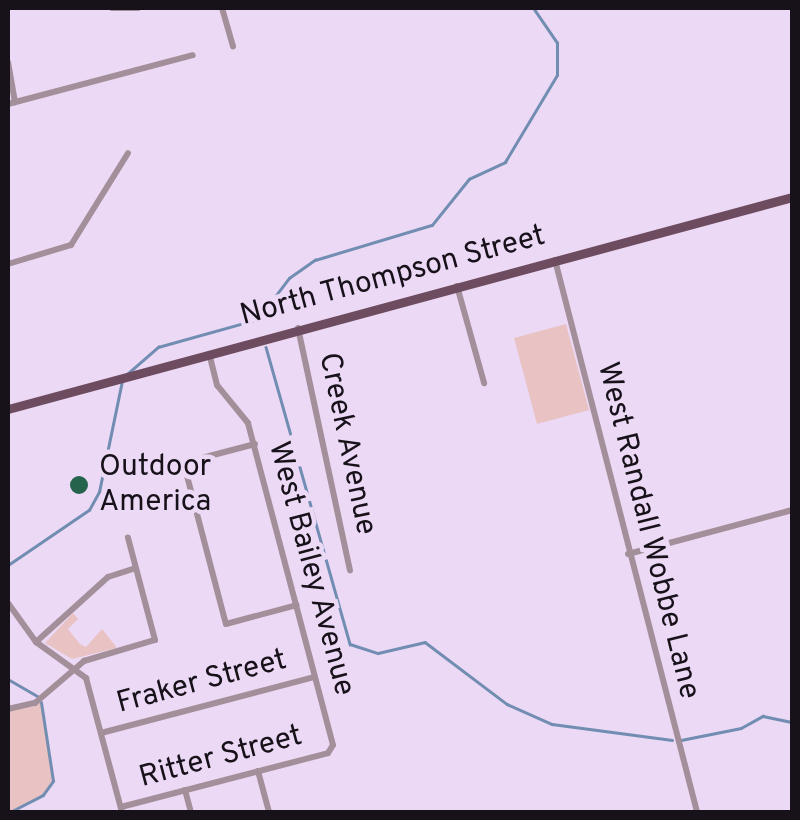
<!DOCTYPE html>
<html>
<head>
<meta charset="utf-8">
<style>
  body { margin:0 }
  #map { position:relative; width:800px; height:820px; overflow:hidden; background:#ecd9f5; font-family:Overpass,sans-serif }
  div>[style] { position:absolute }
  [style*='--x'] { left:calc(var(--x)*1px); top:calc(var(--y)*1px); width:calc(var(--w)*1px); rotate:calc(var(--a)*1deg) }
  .green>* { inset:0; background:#e9c2c4 }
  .stream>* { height:2.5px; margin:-1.25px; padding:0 1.25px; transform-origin:1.25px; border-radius:1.25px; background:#728db2 }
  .minor>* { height:6px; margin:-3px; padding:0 3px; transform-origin:3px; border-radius:3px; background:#a38f9a }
  .major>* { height:9px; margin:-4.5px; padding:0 4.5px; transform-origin:4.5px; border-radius:4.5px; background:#6e4c5f }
  .dots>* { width:28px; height:28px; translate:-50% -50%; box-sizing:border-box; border:5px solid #ecd9f5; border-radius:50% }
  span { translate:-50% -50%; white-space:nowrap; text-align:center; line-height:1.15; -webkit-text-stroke:9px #ecd9f5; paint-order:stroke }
  .street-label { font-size:30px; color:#17111a }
  .poi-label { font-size:30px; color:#17111a }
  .left { translate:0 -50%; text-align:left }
  .frame { position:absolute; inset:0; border:10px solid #17111a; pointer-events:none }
</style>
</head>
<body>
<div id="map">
  <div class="green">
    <i style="clip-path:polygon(566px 324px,589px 410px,537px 424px,514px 338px)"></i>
    <i style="clip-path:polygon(73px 613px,78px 619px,68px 629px,80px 644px,86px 647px,102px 629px,117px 648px,72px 659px,45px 643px)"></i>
    <i style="clip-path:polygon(40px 700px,53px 781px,43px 795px,8px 812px,8px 709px)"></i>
  </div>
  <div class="stream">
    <i style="--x:266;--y:347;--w:309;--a:74.2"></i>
    <i style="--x:350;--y:644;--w:29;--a:18"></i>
    <i style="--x:378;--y:653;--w:48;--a:-13.2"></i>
    <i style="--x:425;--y:642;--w:103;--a:37.1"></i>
    <i style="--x:507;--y:704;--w:49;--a:24"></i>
    <i style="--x:552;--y:724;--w:121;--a:7.6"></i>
    <i style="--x:126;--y:375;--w:43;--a:-41.2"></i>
    <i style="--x:158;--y:347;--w:104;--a:-15.6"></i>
    <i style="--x:258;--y:319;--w:51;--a:-52.9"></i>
    <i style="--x:289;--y:278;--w:32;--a:-35"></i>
    <i style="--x:315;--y:260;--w:122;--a:-16.7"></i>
    <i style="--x:432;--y:225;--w:59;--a:-51.2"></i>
    <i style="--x:469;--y:179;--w:40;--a:-25"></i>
    <i style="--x:505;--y:162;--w:101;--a:-59.1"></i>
    <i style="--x:557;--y:75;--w:32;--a:-90"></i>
    <i style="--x:557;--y:43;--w:42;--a:-124.4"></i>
    <i style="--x:8;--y:565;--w:98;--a:-34.2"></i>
    <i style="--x:89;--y:510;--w:21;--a:-61"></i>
    <i style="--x:99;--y:492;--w:113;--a:-78.3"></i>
    <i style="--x:8;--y:679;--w:34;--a:30"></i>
    <i style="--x:681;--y:740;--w:61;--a:-11.3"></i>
    <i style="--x:741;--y:728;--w:25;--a:-29"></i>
    <i style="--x:763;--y:716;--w:30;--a:12"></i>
    <i style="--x:10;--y:812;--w:37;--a:-27"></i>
    <i style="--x:43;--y:795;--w:17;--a:-54"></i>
    <i style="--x:53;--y:781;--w:79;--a:-98.7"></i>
  </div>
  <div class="minor">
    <i style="--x:112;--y:8;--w:26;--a:0"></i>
    <i style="--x:222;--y:8;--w:40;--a:74"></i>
    <i style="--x:8;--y:62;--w:41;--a:80.1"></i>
    <i style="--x:8;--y:104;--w:191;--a:-14.8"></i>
    <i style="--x:555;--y:260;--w:570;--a:75.57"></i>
    <i style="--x:8;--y:264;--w:66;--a:-16.8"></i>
    <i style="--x:71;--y:245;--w:108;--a:-58.2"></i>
    <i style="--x:457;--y:286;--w:101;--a:74.4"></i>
    <i style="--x:298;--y:328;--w:248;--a:77.9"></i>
    <i style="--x:255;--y:444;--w:63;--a:165.3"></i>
    <i style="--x:194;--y:460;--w:14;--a:124"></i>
    <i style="--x:186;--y:472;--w:157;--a:75.3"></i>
    <i style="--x:226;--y:624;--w:73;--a:-15"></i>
    <i style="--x:628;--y:554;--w:170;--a:-15"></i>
    <i style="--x:8;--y:603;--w:48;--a:54.3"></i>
    <i style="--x:36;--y:642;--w:62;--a:35.8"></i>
    <i style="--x:86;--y:678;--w:139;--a:75"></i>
    <i style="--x:36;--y:642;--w:97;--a:-42.1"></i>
    <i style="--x:108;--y:577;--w:28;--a:-18"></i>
    <i style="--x:8;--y:709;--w:28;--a:-13"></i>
    <i style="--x:35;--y:703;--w:65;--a:-40.6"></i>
    <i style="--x:84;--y:661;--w:74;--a:-16.5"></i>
    <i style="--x:155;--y:640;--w:106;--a:-104.8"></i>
    <i style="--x:101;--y:733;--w:220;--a:-14.7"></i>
    <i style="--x:258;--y:771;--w:42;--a:75"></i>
    <i style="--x:185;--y:790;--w:23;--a:75"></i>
    <i style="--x:121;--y:807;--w:214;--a:-14.6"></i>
    <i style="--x:328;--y:753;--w:9;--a:-58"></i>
    <i style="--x:333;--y:745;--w:333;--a:-104.8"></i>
    <i style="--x:248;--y:423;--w:49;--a:-129.2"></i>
    <i style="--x:217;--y:385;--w:32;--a:-104"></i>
  </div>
  <div class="major">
    <i style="--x:8;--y:409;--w:812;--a:-15.13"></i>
  </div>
  <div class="dots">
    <i style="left:79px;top:485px;background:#26634d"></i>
  </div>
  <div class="street-label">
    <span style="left:393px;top:277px;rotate:-15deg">North Thompson Street</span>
    <span style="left:346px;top:444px;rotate:78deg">Creek Avenue</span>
    <span style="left:647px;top:531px;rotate:76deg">West Randall Wobbe Lane</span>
    <span style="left:310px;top:569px;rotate:75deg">West Bailey Avenue</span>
    <span style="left:202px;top:683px;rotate:-15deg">Fraker Street</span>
    <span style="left:221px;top:758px;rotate:-15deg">Ritter Street</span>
  </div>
  <div class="poi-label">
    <span class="left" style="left:99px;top:485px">Outdoor<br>America</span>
  </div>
  <div class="frame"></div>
</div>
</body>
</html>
